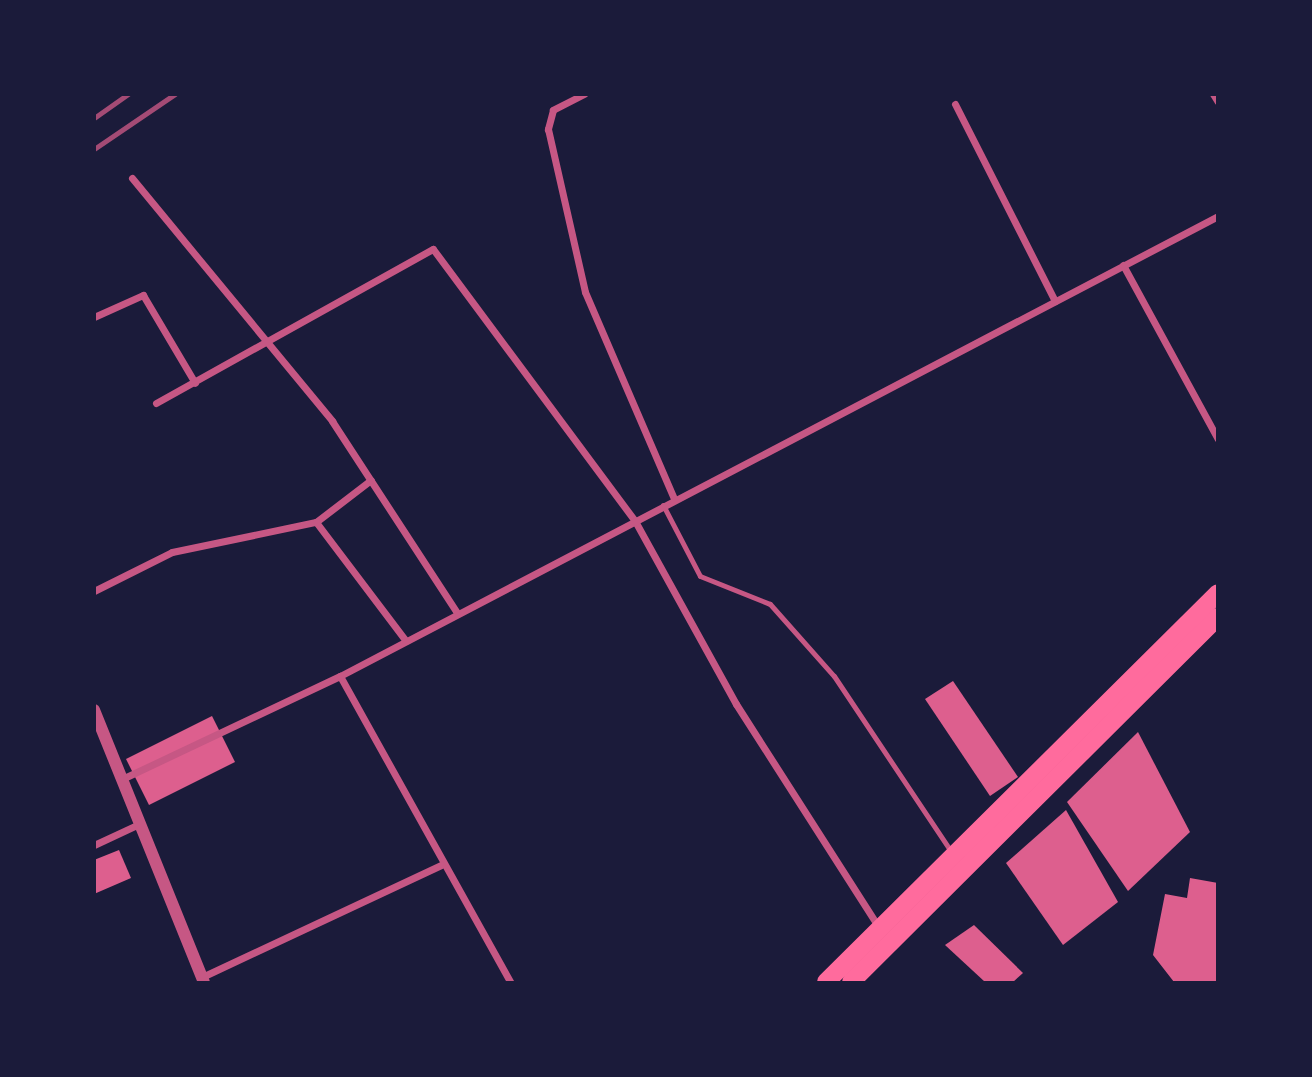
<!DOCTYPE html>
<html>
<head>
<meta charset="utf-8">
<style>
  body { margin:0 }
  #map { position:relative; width:1312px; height:1077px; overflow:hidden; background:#1b1b3a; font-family:Cabin,sans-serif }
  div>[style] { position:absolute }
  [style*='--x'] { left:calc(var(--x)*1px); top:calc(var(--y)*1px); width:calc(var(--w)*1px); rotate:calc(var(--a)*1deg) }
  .building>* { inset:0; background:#dd5f8e }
  .service>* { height:5px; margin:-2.5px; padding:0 2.5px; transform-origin:2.5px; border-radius:2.5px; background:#c65784 }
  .minor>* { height:7px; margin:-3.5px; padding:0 3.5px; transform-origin:3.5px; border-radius:3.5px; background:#c65784 }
  .tertiary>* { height:12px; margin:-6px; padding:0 6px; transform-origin:6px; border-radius:6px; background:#c65784 }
  .primary>* { height:18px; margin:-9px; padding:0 9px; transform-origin:9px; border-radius:9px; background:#ff6b9d }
  .rail>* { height:5px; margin:-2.5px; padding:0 2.5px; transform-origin:2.5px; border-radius:2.5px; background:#a44b75 }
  span { translate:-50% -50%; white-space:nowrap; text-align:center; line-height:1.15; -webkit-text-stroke:7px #1b1b3a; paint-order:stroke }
  .frame { position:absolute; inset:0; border:96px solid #1b1b3a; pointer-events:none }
</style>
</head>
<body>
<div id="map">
  <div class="building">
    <i style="clip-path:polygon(953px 681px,1018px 777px,990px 796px,925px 699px)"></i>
    <i style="clip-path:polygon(212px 716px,235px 762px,149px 805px,126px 759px)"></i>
    <i style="clip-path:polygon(1138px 732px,1190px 832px,1128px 891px,1067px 802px)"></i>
    <i style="clip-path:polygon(1066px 810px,1118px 902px,1063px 945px,1006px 863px)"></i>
    <i style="clip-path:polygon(119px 850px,131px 878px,94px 894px,94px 860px)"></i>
    <i style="clip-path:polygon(1190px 878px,1218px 883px,1218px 982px,1174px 982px,1153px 955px,1165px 894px,1187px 898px)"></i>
    <i style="clip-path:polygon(974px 925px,1023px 973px,1013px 982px,985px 982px,945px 945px)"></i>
  </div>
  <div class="service">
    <i style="--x:663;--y:505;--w:80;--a:62.5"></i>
    <i style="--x:700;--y:576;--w:75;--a:21.8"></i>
    <i style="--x:770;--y:604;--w:96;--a:48.4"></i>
    <i style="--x:834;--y:676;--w:213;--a:56.3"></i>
  </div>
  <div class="minor">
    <i style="--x:584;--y:94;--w:35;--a:153"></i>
    <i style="--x:553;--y:110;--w:20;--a:105"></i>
    <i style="--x:548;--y:129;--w:167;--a:77.2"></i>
    <i style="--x:585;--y:292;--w:225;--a:66.7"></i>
    <i style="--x:1213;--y:94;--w:9;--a:58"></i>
    <i style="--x:955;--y:104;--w:221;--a:63.1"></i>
    <i style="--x:132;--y:178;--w:315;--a:50.5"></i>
    <i style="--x:332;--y:421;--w:230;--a:56.9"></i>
    <i style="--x:1123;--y:265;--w:198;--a:61.4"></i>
    <i style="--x:94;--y:317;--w:54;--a:-24.2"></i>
    <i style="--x:143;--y:295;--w:102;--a:59.4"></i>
    <i style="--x:156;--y:403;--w:317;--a:-29.1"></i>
    <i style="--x:433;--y:249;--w:339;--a:53.4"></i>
    <i style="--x:635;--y:521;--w:209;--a:61.1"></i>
    <i style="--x:736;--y:704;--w:266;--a:57.4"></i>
    <i style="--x:316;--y:522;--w:69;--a:-37.4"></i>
    <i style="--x:94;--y:591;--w:87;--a:-26.6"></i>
    <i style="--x:172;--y:552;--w:147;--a:-11.8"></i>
    <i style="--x:316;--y:522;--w:149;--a:52.9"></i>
    <i style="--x:340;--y:676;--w:350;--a:60.9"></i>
    <i style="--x:122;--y:779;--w:241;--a:-25.3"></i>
    <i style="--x:340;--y:676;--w:991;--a:-27.65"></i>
    <i style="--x:94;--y:845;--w:50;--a:-25"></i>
    <i style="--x:202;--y:977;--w:264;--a:-25.1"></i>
  </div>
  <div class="tertiary">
    <i style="--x:94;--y:710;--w:293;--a:68"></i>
  </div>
  <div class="primary">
    <i style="--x:826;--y:982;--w:552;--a:-44.78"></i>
    <i style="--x:851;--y:982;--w:518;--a:-44.84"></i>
  </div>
  <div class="rail">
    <i style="--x:94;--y:118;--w:42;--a:-35.2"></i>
    <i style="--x:94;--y:149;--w:98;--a:-34.2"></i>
  </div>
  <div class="frame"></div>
</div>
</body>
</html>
